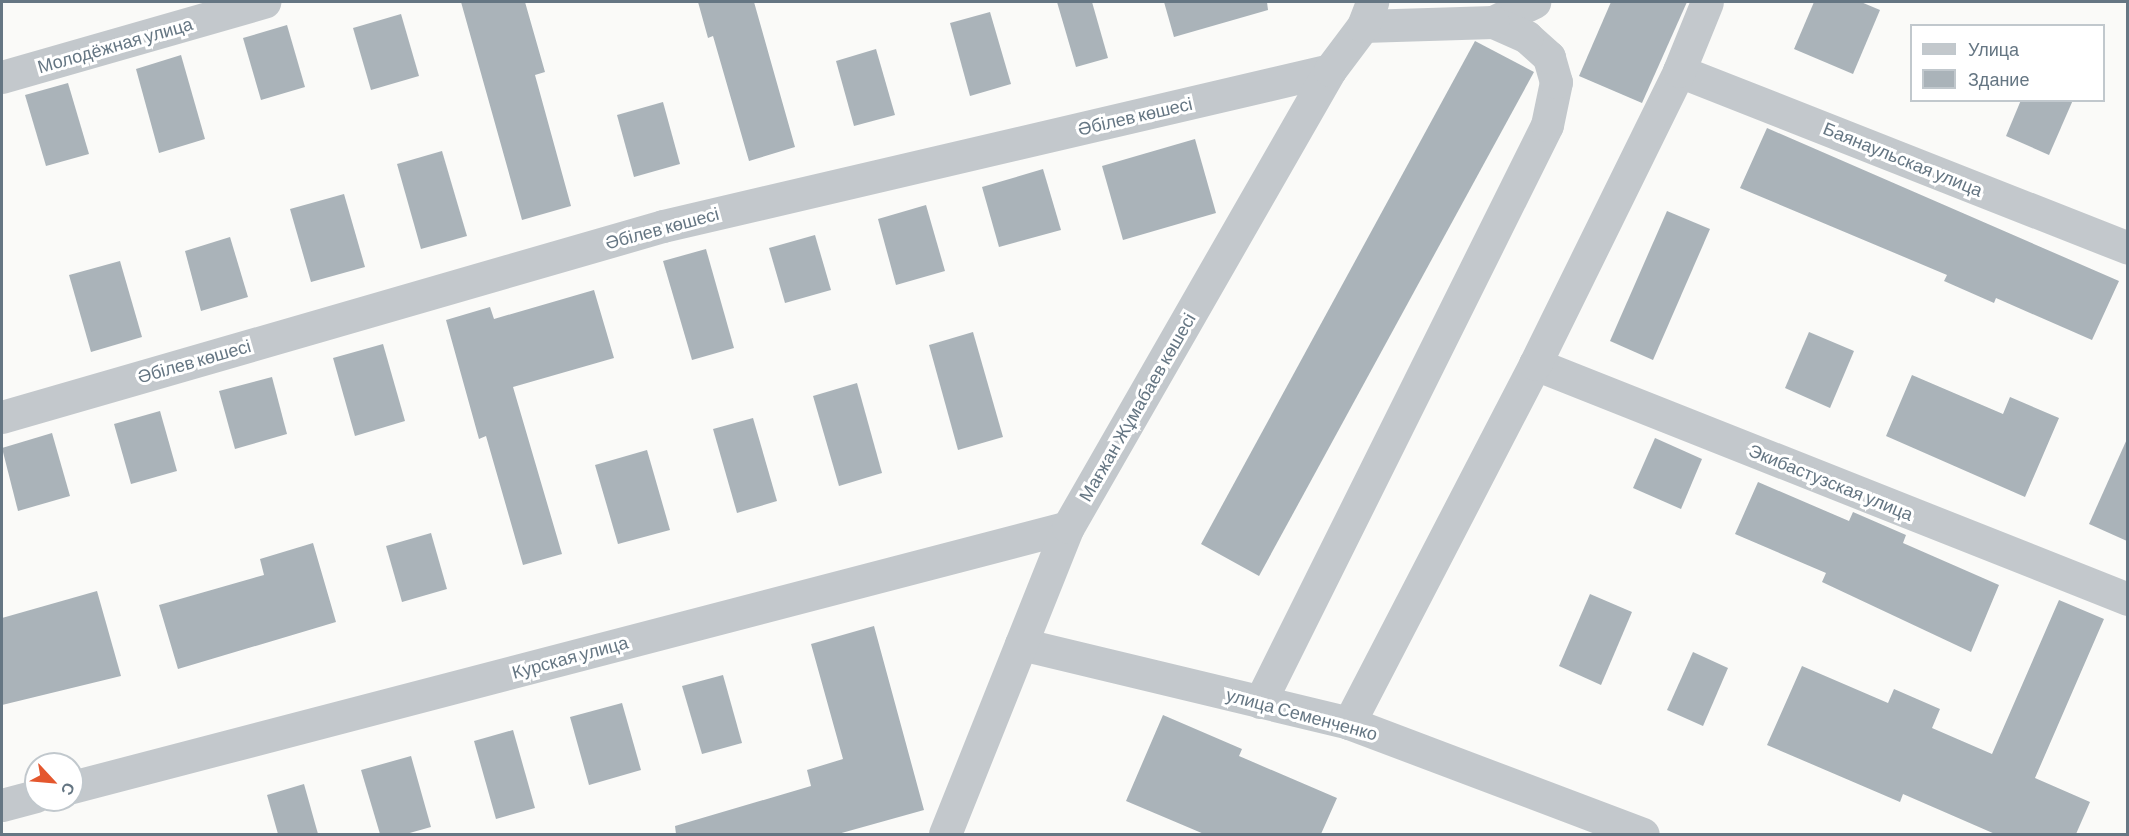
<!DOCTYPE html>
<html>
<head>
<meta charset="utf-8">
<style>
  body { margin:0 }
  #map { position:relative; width:2129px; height:836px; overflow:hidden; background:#fafaf8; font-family:Barlow,sans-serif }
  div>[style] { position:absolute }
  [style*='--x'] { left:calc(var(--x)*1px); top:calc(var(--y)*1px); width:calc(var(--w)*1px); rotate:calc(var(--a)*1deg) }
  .building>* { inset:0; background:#aab3b9 }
  .street>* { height:33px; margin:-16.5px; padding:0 16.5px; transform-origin:16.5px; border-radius:16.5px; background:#c3c8cc }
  span { translate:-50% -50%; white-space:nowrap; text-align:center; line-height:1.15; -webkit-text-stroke:6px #fff; paint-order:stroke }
  .street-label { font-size:18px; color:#657683 }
  .frame { position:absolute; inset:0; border:3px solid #657683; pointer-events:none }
  .legend { position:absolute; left:1910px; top:24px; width:195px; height:78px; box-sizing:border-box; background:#fff; border:2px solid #c1c8cd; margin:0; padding:8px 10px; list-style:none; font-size:18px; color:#657683 }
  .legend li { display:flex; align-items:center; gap:12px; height:30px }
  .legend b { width:30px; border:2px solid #c1c8cd }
  .north { position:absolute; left:24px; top:752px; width:60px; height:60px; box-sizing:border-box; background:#fff; border:2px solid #c1c8cd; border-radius:50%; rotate:116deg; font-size:16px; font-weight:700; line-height:24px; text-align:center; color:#657683 }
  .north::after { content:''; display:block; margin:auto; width:21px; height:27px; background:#e4572e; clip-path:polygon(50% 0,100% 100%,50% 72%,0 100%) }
</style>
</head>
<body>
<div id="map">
  <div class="building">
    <i style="clip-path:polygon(461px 2px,525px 2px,545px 72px,535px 75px,571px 206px,522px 220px)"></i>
    <i style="clip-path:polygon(698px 2px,754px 2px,795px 147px,749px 161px,713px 36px,708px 38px)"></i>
    <i style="clip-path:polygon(1057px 2px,1092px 2px,1108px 58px,1076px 67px)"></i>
    <i style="clip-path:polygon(1164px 2px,1267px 2px,1268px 10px,1174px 37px)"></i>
    <i style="clip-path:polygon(1611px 2px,1687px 2px,1642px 103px,1579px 76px)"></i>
    <i style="clip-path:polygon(1814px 2px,1861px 2px,1880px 10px,1853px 74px,1794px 49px)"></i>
    <i style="clip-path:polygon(990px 12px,1011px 84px,970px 96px,950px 23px)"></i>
    <i style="clip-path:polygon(401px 14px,419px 76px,371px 90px,353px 28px)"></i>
    <i style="clip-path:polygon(287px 25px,305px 87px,261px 100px,243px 38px)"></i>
    <i style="clip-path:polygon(1475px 41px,1534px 72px,1259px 576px,1201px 544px)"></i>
    <i style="clip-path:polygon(876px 49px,895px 115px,854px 126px,836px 61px)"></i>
    <i style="clip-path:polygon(181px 55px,205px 139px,159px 153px,136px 69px)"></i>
    <i style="clip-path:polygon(68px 83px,89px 154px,46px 166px,25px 95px)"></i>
    <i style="clip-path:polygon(2021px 100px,2073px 100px,2049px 155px,2006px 136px)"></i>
    <i style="clip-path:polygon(663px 102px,680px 164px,634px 177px,617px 115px)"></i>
    <i style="clip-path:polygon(1767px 128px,2119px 281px,2092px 340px,1996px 298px,1994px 303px,1944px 281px,1947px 275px,1740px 188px)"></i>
    <i style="clip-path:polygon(1195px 139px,1216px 213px,1123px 240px,1102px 166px)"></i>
    <i style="clip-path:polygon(442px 151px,467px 236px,421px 249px,397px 164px)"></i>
    <i style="clip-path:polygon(1043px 169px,1061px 230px,999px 247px,982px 187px)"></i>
    <i style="clip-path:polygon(344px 194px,365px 267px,311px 282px,290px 209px)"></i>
    <i style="clip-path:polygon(926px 205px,945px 271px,896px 285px,878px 219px)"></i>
    <i style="clip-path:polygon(1667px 211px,1710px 229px,1653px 360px,1610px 341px)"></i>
    <i style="clip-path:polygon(815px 235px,831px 290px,785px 303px,769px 248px)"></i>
    <i style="clip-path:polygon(230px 237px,248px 297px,201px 311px,185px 251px)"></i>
    <i style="clip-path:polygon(706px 249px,734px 348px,692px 360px,663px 261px)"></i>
    <i style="clip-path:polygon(120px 261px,142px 337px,91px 352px,69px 275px)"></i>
    <i style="clip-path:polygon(594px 290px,614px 358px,513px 387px,562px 554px,523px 565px,486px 436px,479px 439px,446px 320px,490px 307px,494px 319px)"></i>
    <i style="clip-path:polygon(973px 332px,1003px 437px,958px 450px,929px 345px)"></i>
    <i style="clip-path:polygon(1809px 332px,1854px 351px,1830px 408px,1785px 388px)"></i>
    <i style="clip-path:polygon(383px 344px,405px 421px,355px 436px,333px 358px)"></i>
    <i style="clip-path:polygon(1912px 375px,2003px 414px,2010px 397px,2059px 418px,2025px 497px,1886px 436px)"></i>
    <i style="clip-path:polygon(272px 377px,287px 434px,235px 449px,219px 391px)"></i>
    <i style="clip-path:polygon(857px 383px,882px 473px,839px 486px,813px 396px)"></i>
    <i style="clip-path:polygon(160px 411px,177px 471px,131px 484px,114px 424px)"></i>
    <i style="clip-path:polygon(753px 418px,777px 501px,737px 513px,713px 429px)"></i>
    <i style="clip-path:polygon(52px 433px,70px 496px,18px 511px,2px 448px)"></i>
    <i style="clip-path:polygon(1655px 438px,1702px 459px,1681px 509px,1633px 488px)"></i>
    <i style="clip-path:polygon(2127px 439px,2127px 541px,2089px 524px)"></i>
    <i style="clip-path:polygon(647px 450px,670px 530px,618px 544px,595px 465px)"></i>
    <i style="clip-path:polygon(1758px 482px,1849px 521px,1853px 512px,1906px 535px,1903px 543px,1999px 585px,1971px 652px,1822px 582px,1826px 573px,1735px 534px)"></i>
    <i style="clip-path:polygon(431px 533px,447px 589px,402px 602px,386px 546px)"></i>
    <i style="clip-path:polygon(313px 543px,336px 622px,178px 669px,159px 605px,264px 575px,260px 559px)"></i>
    <i style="clip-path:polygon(97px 591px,121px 676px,2px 705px,2px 618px)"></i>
    <i style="clip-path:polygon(1590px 594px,1632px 612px,1601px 685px,1559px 666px)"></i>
    <i style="clip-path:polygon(2059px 600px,2104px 619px,2035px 778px,2090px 802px,2076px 834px,1995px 834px,1903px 794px,1900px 802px,1767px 745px,1802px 666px,1888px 703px,1894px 689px,1940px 709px,1932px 728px,1992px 754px)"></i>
    <i style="clip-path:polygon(874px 626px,924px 810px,838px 834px,676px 834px,675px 826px,811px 786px,807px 770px,843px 759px,811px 644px)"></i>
    <i style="clip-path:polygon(1693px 652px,1728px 668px,1703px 726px,1667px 710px)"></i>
    <i style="clip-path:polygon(723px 675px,742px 743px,702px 754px,682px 686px)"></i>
    <i style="clip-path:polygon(622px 703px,641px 770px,589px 785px,570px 717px)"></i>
    <i style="clip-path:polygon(1163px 715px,1242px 749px,1239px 756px,1337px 798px,1321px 834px,1204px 834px,1126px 801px)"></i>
    <i style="clip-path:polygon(513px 730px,535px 808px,496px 819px,474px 741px)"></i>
    <i style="clip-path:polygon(411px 756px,431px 827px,406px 834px,380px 834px,361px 770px)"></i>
    <i style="clip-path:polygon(304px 784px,318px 834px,278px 834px,267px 795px)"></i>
  </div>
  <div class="street">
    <i style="--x:1493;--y:22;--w:46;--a:-26"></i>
    <i style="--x:1679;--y:71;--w:483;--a:21.5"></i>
    <i style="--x:2;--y:77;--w:273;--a:-16"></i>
    <i style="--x:1535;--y:364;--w:638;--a:21.62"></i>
    <i style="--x:2;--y:417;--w:688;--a:-16.12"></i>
    <i style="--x:663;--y:226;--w:685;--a:-13.16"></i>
    <i style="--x:1021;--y:644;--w:337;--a:13.5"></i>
    <i style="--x:1349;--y:723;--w:314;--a:20.7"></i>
    <i style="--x:1260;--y:702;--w:644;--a:-63.55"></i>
    <i style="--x:1547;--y:125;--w:44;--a:-78.2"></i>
    <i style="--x:1556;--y:82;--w:26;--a:-106"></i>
    <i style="--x:1549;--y:57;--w:30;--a:-138"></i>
    <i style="--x:1527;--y:37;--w:37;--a:-156"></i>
    <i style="--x:1493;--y:22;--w:130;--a:178.2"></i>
    <i style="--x:1349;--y:723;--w:404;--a:-62.6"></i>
    <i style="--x:1535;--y:364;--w:326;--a:-63.8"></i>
    <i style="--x:1679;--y:71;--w:74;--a:-67.9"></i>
    <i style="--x:72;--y:787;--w:1029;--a:-14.63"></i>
    <i style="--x:2;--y:805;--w:35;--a:-15"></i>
    <i style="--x:945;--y:834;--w:331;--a:-68.2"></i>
    <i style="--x:1068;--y:527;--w:527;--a:-60.17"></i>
    <i style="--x:1330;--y:70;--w:55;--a:-53.1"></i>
    <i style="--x:1363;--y:26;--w:26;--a:-69"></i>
  </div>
  <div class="street-label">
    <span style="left:115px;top:45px;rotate:-16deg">Молодёжная улица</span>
    <span style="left:1135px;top:116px;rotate:-13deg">Әбілев көшесі</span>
    <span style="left:1903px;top:159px;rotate:22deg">Баянаульская улица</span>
    <span style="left:662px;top:228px;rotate:-15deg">Әбілев көшесі</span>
    <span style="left:194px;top:361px;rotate:-16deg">Әбілев көшесі</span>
    <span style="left:1137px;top:407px;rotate:-60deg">Мағжан Жұмабаев көшесі</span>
    <span style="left:1831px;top:482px;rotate:22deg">Экибастузская улица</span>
    <span style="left:570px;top:657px;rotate:-15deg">Курская улица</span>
    <span style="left:1302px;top:714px;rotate:15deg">улица Семенченко</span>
  </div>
  <div class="frame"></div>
  <ul class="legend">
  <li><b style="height:8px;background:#c3c8cc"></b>Улица</li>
  <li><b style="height:16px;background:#aab3b9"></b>Здание</li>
  </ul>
  <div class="north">С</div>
</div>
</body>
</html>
